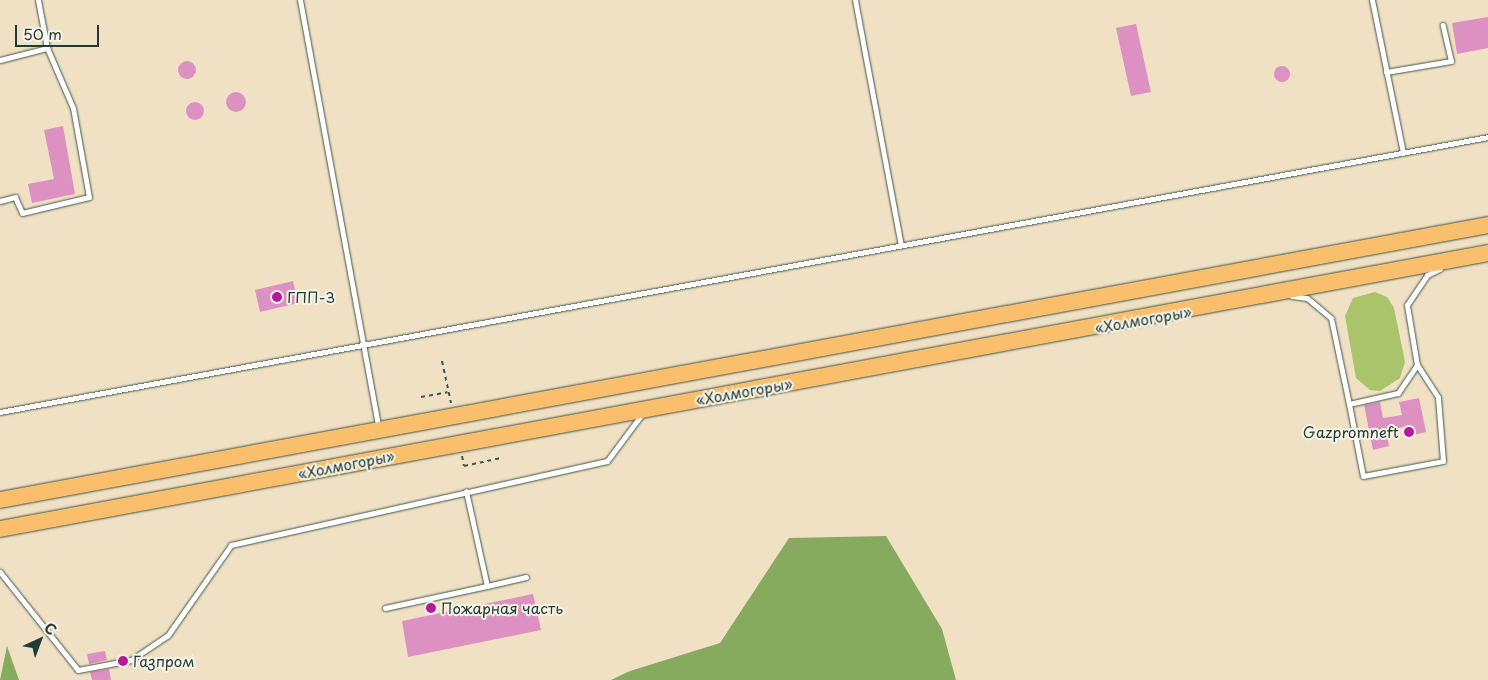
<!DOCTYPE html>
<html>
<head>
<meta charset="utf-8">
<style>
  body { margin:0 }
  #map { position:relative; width:1488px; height:680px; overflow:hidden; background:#f1e1c4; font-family:"Playpen Sans",sans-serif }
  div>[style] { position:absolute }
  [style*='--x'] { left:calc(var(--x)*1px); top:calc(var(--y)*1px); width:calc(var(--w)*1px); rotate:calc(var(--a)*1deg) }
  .green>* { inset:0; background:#a9c46a }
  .forest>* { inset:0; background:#86aa5e }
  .building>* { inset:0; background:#dc91c2 }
  .round { border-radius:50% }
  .path>* { height:2px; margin-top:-1px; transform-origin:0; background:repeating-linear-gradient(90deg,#3e564a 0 4px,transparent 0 8px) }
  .roads { filter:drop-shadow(0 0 1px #3e564a) drop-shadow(0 0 1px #3e564a) }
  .service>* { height:5px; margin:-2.5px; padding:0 2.5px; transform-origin:2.5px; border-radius:2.5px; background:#fff }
  .trunk>* { height:16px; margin:-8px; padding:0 8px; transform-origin:8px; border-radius:8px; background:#f9bf6d }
  .dots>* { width:14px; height:14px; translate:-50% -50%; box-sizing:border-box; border:2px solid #f7f3e8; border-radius:50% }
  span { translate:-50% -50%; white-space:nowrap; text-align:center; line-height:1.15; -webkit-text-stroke:4px #f7f3e8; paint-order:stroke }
  .poi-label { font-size:15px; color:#1f3d34 }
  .left { translate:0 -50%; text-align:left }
  .right { translate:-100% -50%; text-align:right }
  .street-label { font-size:15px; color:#1f3d34 }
  .north { position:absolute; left:15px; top:615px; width:50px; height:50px; -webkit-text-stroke:4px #f7f3e8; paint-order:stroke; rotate:43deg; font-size:14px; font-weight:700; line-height:20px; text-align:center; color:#1f3d34 }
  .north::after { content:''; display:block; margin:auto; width:18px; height:22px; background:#1f3d34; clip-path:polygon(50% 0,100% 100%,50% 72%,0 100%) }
  .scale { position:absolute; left:15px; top:25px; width:84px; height:22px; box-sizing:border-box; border:2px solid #1f3d34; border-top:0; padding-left:6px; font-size:15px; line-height:18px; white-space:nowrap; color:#1f3d34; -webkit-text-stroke:4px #f7f3e8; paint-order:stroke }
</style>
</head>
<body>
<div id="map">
  <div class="green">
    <i style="clip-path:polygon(1375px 292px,1387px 297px,1394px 308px,1405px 362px,1400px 378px,1380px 391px,1370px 390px,1356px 378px,1345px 316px,1353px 298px)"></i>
  </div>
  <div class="forest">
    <i style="clip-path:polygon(886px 536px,942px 629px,956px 680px,611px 680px,630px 671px,720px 643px,789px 538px)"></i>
    <i style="clip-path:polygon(7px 646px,19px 680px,0 680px)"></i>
  </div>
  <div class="building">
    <i style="clip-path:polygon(1488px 17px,1488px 48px,1457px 54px,1452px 23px)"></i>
    <i style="clip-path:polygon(1136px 24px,1151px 92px,1131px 96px,1116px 28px)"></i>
    <i class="round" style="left:178px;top:61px;width:18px;height:18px"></i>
    <i class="round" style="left:1274px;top:66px;width:16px;height:16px"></i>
    <i class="round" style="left:226px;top:92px;width:20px;height:20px"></i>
    <i class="round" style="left:186px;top:102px;width:18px;height:18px"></i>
    <i style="clip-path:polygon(63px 126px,75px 194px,32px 203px,28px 184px,54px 179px,44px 130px)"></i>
    <i style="clip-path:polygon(293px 281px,298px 303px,260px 312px,255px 290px)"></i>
    <i style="clip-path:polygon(1419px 398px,1426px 432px,1406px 437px,1404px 427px,1386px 430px,1389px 446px,1373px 450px,1364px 405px,1380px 402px,1383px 418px,1402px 415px,1399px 402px)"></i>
    <i style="clip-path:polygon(533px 594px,541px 630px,408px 657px,402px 621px)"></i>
    <i style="clip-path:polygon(105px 651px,107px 660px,89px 664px,87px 654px)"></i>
    <i style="clip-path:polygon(109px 669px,111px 680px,92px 680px,90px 672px)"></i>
  </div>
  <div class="path">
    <i style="--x:442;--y:361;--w:43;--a:77.9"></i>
    <i style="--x:421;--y:397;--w:27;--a:-10"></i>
    <i style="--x:462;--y:456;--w:10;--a:79"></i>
    <i style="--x:464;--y:466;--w:38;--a:-12"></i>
  </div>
  <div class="roads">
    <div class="service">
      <i style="--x:300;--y:0;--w:434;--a:79.6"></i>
      <i style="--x:855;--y:0;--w:249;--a:79.4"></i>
      <i style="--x:1372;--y:0;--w:155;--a:78.5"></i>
      <i style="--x:0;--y:60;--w:49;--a:-14.3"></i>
      <i style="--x:1386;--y:72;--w:66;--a:-9.6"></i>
      <i style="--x:1451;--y:61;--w:37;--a:-103"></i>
      <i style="--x:0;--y:201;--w:16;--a:-15"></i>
      <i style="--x:15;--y:197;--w:17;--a:66"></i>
      <i style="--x:22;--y:213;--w:69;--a:-13.4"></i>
      <i style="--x:89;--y:197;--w:90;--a:-100.2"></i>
      <i style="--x:73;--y:108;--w:65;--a:-113.4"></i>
      <i style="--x:47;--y:48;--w:49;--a:-100.6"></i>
      <i style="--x:1292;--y:296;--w:15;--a:8"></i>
      <i style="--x:1307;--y:298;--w:31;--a:40"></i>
      <i style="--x:1331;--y:318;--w:88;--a:78.2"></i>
      <i style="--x:1349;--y:404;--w:50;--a:-12.7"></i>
      <i style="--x:1398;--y:393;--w:34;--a:-56"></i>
      <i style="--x:1417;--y:365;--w:61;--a:-99.5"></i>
      <i style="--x:1407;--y:305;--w:36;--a:-56"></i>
      <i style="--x:1427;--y:275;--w:14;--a:-25"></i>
      <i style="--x:1349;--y:404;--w:73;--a:79"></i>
      <i style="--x:1363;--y:476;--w:81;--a:-10.6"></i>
      <i style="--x:1443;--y:461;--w:64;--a:-94.5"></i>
      <i style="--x:1438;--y:397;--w:38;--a:-123"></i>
      <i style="--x:0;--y:412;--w:1513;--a:-10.47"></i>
      <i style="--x:0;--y:572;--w:125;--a:51.5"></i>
      <i style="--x:78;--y:670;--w:54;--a:-10.7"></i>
      <i style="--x:131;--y:660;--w:45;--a:-34"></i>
      <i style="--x:168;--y:635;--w:110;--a:-55"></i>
      <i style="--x:231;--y:545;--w:385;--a:-12.6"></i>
      <i style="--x:607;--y:461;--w:59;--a:-53.3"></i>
      <i style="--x:487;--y:586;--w:40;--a:-13"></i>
      <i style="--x:385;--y:608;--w:104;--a:-12.2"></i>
      <i style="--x:487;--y:586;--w:97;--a:-102.5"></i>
    </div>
    <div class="trunk">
      <i style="--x:0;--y:500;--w:1513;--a:-10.47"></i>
      <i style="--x:0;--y:529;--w:1513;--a:-10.51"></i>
    </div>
  </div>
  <div class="dots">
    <i style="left:277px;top:297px;background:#b5179e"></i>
    <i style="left:1409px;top:432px;background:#b5179e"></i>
    <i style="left:431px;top:608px;background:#b5179e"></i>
    <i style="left:123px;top:661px;background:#b5179e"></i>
  </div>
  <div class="poi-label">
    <span class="left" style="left:287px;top:297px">ГПП-3</span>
    <span class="right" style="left:1399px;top:432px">Gazpromneft</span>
    <span class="left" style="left:441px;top:608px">Пожарная часть</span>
    <span class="left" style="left:133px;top:661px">Газпром</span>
  </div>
  <div class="street-label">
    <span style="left:1143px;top:319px;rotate:-10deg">«Холмогоры»</span>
    <span style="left:744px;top:391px;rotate:-10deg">«Холмогоры»</span>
    <span style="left:346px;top:464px;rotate:-11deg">«Холмогоры»</span>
  </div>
  <div class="north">С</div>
  <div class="scale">50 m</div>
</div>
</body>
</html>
